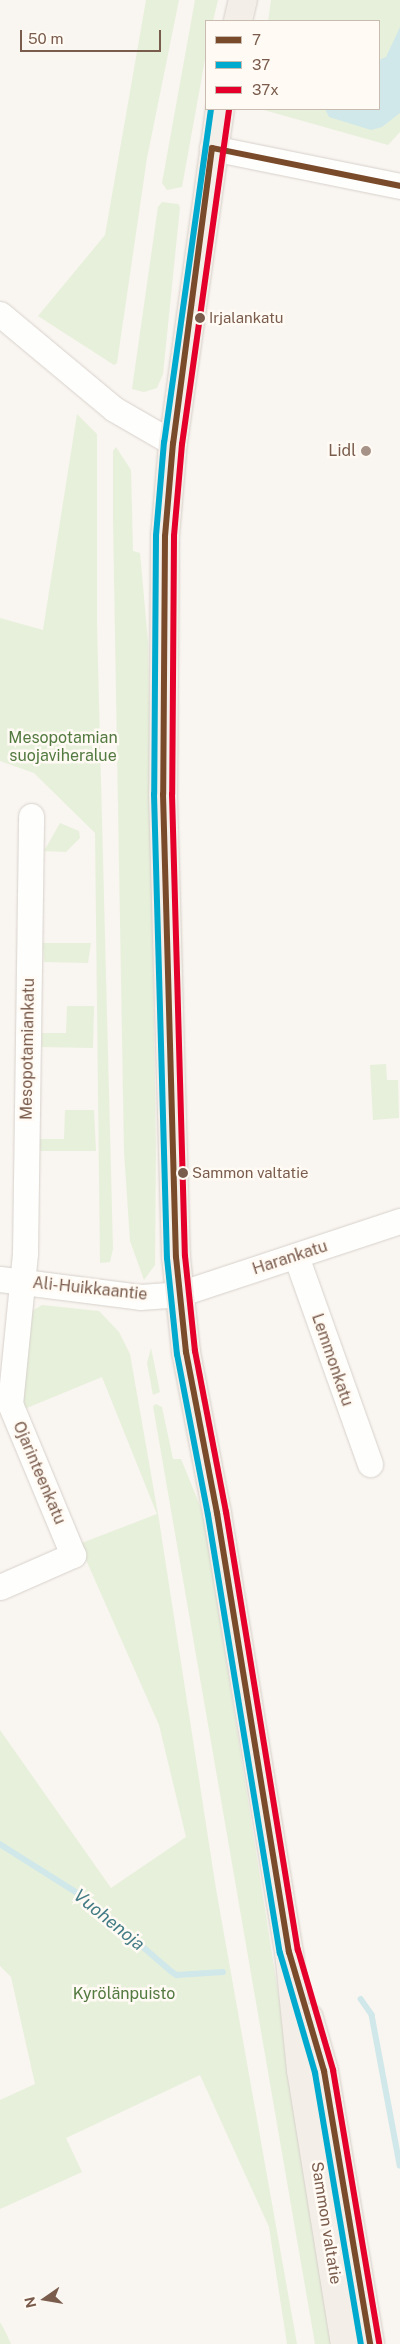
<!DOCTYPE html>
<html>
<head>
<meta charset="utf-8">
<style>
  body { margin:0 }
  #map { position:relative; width:400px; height:2344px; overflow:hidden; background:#f9f5f0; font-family:"Public Sans",sans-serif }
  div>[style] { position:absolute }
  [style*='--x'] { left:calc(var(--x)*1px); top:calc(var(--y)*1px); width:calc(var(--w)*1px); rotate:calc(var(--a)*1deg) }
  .green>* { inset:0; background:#e7f0db }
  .water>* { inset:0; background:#d0e8ea }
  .stream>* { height:5.5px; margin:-2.75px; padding:0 2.75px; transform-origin:2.75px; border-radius:2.75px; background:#d0e8ea }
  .roads { filter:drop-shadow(0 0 1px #d7d1cb) drop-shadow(0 0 1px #d7d1cb) }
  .minor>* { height:25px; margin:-12.5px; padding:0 12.5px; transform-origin:12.5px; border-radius:12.5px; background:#fefefd }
  .major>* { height:28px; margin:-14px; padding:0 14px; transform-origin:14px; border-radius:14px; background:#f3eee8 }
  .bus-1>* { height:6px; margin:-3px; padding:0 3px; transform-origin:3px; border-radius:3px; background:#7a4b2a }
  .bus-2>* { height:6px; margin:-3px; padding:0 3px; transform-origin:3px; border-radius:3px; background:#00a9ce }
  .bus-3>* { height:6px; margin:-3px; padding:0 3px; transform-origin:3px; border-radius:3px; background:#e4002b }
  .dots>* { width:14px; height:14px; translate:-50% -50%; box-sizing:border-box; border:2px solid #fffaf3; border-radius:50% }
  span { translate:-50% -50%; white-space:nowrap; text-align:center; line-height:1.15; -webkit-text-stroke:5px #fffaf3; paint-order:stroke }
  .bus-label { font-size:15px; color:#7a5c4d }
  .left { translate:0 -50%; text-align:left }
  .poi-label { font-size:16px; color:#7a5c4d }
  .right { translate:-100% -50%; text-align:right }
  .park-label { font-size:16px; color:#537a41 }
  .street-label { font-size:16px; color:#7a5c4d }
  .water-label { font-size:18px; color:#437c86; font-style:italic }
  .legend { position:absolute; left:205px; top:20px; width:175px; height:90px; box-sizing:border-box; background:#fffaf3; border:1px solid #cabbb1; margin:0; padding:6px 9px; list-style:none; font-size:15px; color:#7a5c4d }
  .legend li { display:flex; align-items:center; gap:10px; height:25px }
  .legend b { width:25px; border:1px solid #cabbb1 }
  .north { position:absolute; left:20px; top:2274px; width:50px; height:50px; -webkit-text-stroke:4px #fffaf3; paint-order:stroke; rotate:257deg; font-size:14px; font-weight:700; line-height:20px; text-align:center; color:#7a5c4d }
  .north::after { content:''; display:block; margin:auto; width:18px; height:22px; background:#7a5c4d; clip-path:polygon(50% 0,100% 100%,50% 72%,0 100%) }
  .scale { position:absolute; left:20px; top:30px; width:141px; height:22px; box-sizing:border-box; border:2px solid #7a5c4d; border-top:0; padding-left:6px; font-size:15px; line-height:18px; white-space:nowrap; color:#7a5c4d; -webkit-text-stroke:4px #fffaf3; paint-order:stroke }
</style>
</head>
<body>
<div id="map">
  <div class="green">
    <i style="clip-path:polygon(146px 0,179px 0,147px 158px,117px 363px,114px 365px,38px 316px,105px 235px)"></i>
    <i style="clip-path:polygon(195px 0,218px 0,213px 21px,206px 21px,206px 54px,182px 187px,167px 190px,162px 183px)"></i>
    <i style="clip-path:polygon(271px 0,400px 0,400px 132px,388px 145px,264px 110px,379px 109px,379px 21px,268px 21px)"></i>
    <i style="clip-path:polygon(162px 202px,178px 204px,180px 207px,163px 374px,157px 388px,144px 392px,132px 389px,158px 207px)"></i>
    <i style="clip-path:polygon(77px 414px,97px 434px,97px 624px,113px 1249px,110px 1262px,100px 1263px,95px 833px,34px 773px,0 761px,0 618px,43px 630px)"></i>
    <i style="clip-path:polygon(116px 447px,131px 470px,133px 551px,140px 553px,148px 641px,156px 1151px,155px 1265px,144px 1280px,130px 1241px,124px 1152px,113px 519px,113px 451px)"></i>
    <i style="clip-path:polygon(60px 823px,79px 831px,80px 838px,66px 852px,44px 851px)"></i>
    <i style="clip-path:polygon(43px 943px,91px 943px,88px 963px,44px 962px)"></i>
    <i style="clip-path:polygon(67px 1006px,94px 1006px,93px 1048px,42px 1047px,42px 1033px,66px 1033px)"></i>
    <i style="clip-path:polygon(386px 1064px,387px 1080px,398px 1080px,399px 1118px,373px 1120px,370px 1065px)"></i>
    <i style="clip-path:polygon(65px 1110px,94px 1110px,96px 1151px,39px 1151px,38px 1139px,64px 1139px)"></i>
    <i style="clip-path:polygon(42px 1305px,99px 1311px,119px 1332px,130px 1354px,159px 1520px,216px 1889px,297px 2344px,287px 2344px,269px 2227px,200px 2075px,66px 2138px,82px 2172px,0 2209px,0 2100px,35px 2084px,11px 1977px,0 1966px,0 1730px,111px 1888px,186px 1837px,159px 1725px,79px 1544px,157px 1514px,102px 1377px,22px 1410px,27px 1314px)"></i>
    <i style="clip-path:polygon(151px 1348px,160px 1392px,153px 1395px,147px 1363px)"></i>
    <i style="clip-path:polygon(156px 1404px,162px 1407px,173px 1459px,181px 1459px,203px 1513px,333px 2344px,315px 2344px,153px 1406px)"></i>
    <i style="clip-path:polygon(0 2322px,6px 2333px,11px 2344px,0 2344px)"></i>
  </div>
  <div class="water">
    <i style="clip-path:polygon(400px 27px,400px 113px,382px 127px,371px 130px,329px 117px,325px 109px,379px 109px,379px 60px,386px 57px)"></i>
  </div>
  <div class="stream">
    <i style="--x:0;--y:1844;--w:107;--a:32.3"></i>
    <i style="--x:90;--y:1901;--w:107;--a:40.8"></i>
    <i style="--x:171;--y:1971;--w:7;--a:34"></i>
    <i style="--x:177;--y:1975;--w:46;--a:-3.7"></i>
    <i style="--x:361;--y:1999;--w:19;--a:55"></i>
    <i style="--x:372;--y:2015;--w:153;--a:79.4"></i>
  </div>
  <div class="roads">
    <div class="minor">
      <i style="--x:212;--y:148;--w:192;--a:11.4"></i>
      <i style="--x:0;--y:314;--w:148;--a:39.8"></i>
      <i style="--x:114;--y:409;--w:68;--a:30"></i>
      <i style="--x:296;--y:1256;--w:221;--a:70.4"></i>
      <i style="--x:0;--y:1279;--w:141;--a:7.3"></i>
      <i style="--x:140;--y:1297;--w:39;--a:-4"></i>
      <i style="--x:179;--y:1294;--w:233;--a:-18.3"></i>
      <i style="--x:0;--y:1587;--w:80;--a:-23.7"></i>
      <i style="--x:73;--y:1555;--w:164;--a:-112.6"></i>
      <i style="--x:10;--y:1404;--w:152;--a:-84.3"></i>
      <i style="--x:25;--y:1253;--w:437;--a:-89.2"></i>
    </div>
    <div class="major">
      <i style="--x:238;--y:21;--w:22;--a:-77"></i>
      <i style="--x:220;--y:109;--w:337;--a:98"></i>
      <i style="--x:173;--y:443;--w:93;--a:94.9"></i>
      <i style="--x:165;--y:536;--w:258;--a:90.4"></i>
      <i style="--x:163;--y:794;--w:463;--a:88.4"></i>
      <i style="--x:176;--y:1257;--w:96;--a:84"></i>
      <i style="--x:186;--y:1352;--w:164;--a:79.1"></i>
      <i style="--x:217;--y:1513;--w:445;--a:80.7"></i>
      <i style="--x:289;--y:1952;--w:119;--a:84.2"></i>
      <i style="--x:301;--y:2070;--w:278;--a:80.9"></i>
      <i style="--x:309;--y:2018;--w:55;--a:74.2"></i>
      <i style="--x:324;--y:2071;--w:277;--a:80.4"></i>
    </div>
  </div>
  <div class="bus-1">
    <i style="--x:212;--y:148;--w:298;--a:97.5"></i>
    <i style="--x:173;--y:443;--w:93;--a:94.9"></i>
    <i style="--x:165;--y:536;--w:258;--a:90.4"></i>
    <i style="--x:163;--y:794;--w:463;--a:88.4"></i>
    <i style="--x:176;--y:1257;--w:96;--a:84"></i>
    <i style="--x:186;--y:1352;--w:164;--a:79.1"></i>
    <i style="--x:217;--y:1513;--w:445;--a:80.7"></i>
    <i style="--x:289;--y:1952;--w:124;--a:73.6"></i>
    <i style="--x:324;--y:2071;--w:277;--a:80.4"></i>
    <i style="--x:212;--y:148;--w:192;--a:11.4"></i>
  </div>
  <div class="bus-2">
    <i style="--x:211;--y:109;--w:336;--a:98"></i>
    <i style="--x:164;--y:442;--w:94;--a:94.9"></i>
    <i style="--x:156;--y:536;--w:258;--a:90.4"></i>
    <i style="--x:154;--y:794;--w:464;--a:88.4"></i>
    <i style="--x:167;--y:1258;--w:97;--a:84.1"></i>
    <i style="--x:177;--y:1354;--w:164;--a:79.1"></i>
    <i style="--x:208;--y:1515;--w:444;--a:80.7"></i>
    <i style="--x:280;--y:1953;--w:125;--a:73.7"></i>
    <i style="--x:315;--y:2073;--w:275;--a:80.4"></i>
  </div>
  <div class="bus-3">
    <i style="--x:229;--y:110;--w:337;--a:98"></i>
    <i style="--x:182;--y:444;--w:92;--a:95"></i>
    <i style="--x:174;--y:536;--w:258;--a:90.4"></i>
    <i style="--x:172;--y:794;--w:462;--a:88.4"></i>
    <i style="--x:185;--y:1256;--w:96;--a:84"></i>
    <i style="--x:195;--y:1351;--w:164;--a:79.1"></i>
    <i style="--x:226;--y:1512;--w:444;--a:80.7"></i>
    <i style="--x:298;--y:1950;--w:125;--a:73.7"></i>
    <i style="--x:333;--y:2070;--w:277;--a:80.4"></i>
  </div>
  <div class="dots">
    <i style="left:200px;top:318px;background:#7a5c4d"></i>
    <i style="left:366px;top:451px;background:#a69286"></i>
    <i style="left:183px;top:1173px;background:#7a5c4d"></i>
  </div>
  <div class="bus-label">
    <span class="left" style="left:209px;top:318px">Irjalankatu</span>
    <span class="left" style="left:192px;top:1173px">Sammon valtatie</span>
  </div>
  <div class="poi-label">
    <span class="right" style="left:356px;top:451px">Lidl</span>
  </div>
  <div class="park-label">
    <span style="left:63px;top:747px">Mesopotamian<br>suojaviheralue</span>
    <span style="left:124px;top:1994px">Kyrölänpuisto</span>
  </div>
  <div class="street-label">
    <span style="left:28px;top:1049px;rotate:-89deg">Mesopotamiankatu</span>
    <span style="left:290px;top:1258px;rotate:-18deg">Harankatu</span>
    <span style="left:90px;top:1289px;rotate:6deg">Ali-Huikkaantie</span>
    <span style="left:332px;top:1360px;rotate:71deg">Lemmonkatu</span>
    <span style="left:39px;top:1473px;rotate:67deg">Ojarinteenkatu</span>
    <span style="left:326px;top:2223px;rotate:81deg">Sammon valtatie</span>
  </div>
  <div class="water-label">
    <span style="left:109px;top:1920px;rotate:39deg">Vuohenoja</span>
  </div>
  <ul class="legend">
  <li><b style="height:6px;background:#7a4b2a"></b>7</li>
  <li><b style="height:6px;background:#00a9ce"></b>37</li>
  <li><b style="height:6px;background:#e4002b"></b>37x</li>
  </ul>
  <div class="north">N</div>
  <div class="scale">50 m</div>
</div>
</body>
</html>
